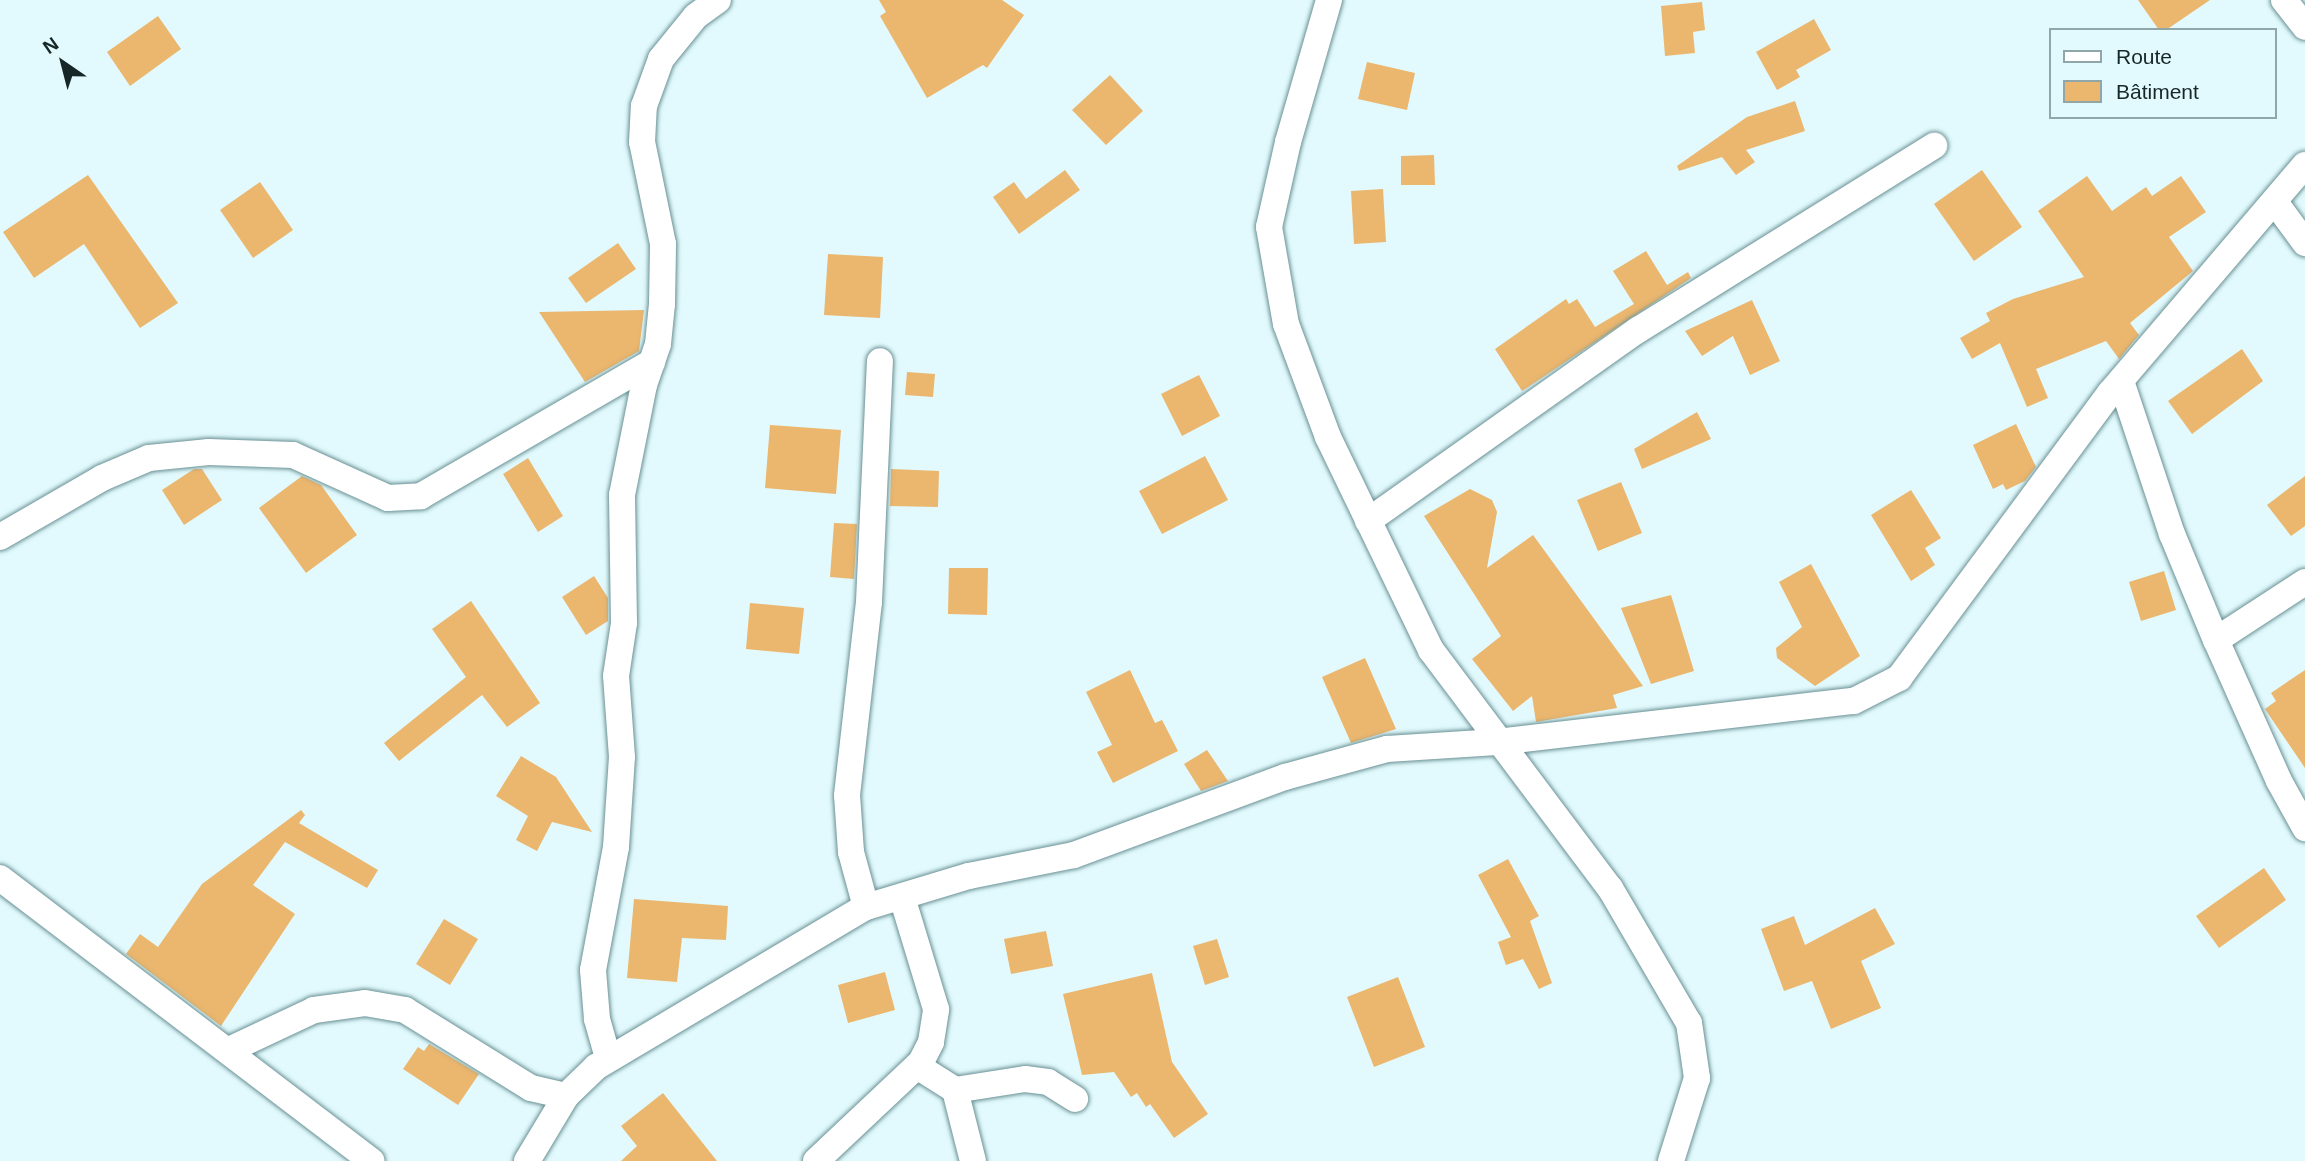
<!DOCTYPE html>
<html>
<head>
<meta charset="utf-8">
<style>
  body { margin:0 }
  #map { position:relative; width:2305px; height:1161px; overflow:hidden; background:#e2fafd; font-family:Arial,sans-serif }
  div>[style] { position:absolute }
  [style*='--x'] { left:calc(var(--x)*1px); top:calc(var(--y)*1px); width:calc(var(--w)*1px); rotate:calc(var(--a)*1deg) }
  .building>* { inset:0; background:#ebb66e }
  .roads { filter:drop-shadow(0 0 2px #699094) drop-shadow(0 0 2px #699094) }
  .minor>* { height:26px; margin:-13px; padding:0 13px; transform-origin:13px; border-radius:13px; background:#fff }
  span { translate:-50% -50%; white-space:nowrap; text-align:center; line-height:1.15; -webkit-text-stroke:5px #e2fafd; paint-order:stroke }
  .legend { position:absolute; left:2049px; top:28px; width:228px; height:91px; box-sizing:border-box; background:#e2fafd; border:2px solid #91a6a8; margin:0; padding:9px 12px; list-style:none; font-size:21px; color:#172728 }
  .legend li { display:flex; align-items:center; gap:14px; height:35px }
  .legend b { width:35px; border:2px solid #91a6a8 }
  .north { position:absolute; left:28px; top:28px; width:70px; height:70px; -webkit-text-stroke:5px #e2fafd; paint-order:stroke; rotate:325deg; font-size:19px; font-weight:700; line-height:28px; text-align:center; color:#172728 }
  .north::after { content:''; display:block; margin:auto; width:24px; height:32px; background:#172728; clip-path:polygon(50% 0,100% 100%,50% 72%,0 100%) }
</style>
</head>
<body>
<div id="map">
  <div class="building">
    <i style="clip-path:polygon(879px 0,1002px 0,1024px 15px,987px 68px,983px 65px,927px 98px,880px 16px,886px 12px)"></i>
    <i style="clip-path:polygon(2138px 0,2210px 0,2166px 30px,2159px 30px)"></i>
    <i style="clip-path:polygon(1702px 2px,1705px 30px,1693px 32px,1695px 53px,1665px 56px,1661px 6px)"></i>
    <i style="clip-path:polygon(158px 16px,181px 49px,130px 86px,107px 52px)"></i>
    <i style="clip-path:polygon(1814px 19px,1831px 50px,1796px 70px,1800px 77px,1777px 90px,1756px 52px)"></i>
    <i style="clip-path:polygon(1367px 62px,1415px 73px,1407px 110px,1358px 99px)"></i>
    <i style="clip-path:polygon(1110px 75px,1143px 111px,1106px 145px,1072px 110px)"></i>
    <i style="clip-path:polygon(1795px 101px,1805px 131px,1746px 150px,1755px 162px,1736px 175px,1722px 157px,1679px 171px,1677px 166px,1747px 117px)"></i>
    <i style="clip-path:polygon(1434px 155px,1435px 185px,1401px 185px,1401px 156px)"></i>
    <i style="clip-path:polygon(1065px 170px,1080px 190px,1019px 234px,993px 197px,1014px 182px,1026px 199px)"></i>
    <i style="clip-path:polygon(1982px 170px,2022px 227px,1974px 261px,1934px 204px)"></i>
    <i style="clip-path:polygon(88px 175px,178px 303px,140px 328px,84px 244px,34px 278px,3px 232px)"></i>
    <i style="clip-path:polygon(2087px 176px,2112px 211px,2146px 187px,2152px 196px,2181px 176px,2206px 212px,2169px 237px,2193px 271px,2130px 323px,2139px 335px,2119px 359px,2106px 341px,2036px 369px,2048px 398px,2027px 407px,2000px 343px,1972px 359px,1960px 338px,1990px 321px,1986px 313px,2013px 299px,2084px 277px,2038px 211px)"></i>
    <i style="clip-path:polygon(260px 182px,293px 230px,253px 258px,220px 210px)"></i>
    <i style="clip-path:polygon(1383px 189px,1386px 242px,1354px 244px,1351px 191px)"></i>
    <i style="clip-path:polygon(618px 243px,636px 269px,586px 303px,568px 278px)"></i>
    <i style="clip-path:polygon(1646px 251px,1667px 285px,1688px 272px,1691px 278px,1522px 391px,1495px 349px,1566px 299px,1569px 304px,1577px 299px,1595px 327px,1634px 304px,1613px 271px)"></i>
    <i style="clip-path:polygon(828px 254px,883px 257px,880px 318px,824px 315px)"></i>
    <i style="clip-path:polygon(1752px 300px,1780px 361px,1750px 375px,1733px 336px,1702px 356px,1685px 331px)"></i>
    <i style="clip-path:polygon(644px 310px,639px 351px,585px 382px,539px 312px)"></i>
    <i style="clip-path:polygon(2242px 349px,2263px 381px,2192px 434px,2168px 401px)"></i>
    <i style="clip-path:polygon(907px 372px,935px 374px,933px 397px,905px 395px)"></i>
    <i style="clip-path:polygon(1199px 375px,1220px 416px,1182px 436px,1161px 394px)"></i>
    <i style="clip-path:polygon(1697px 412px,1711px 439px,1642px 469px,1634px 449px)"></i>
    <i style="clip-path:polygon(2016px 424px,2036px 467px,2025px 481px,2006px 490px,2003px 484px,1993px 489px,1973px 445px)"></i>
    <i style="clip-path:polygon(770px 425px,841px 430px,836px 494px,765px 488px)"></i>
    <i style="clip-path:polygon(1205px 456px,1228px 500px,1162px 534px,1139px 491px)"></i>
    <i style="clip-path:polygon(528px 458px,563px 516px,538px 532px,503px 474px)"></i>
    <i style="clip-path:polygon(194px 469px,202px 469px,222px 500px,184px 525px,162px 490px)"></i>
    <i style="clip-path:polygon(891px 469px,939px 471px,938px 507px,890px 506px)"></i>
    <i style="clip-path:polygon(302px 476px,321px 485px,357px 535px,306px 573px,259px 508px)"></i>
    <i style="clip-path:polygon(2305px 476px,2305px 526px,2291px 536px,2267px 505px)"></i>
    <i style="clip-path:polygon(1621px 482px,1642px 533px,1598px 551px,1577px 500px)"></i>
    <i style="clip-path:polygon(1470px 489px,1492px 500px,1497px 512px,1487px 568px,1533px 535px,1643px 686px,1613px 695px,1617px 708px,1536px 722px,1532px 696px,1513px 711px,1472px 659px,1501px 636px,1424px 516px)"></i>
    <i style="clip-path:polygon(1911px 490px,1941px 538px,1925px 548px,1935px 565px,1911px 581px,1871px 515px)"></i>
    <i style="clip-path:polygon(834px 523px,857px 524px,854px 579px,830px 577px)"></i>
    <i style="clip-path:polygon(1811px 564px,1860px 656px,1815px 686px,1777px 658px,1776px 648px,1802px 627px,1779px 582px)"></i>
    <i style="clip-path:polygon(949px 568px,988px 568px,987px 615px,948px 614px)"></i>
    <i style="clip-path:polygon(2164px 571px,2176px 610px,2141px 621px,2129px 582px)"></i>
    <i style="clip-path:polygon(594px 576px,608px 598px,608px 621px,586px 635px,562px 597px)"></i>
    <i style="clip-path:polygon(1671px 595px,1694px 671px,1651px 684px,1621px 608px)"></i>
    <i style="clip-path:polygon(471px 601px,540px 703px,507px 727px,482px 695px,399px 761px,384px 743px,466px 677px,432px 629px)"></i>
    <i style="clip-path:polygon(750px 603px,804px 608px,799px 654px,746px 649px)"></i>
    <i style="clip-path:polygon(1365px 658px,1396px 729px,1351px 743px,1322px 677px)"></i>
    <i style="clip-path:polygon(1130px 670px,1155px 723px,1162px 720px,1178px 751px,1113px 783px,1097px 752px,1112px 745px,1086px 692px)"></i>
    <i style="clip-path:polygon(2305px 670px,2305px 768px,2265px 709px,2276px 701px,2271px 693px)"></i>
    <i style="clip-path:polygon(1207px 750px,1228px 781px,1201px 791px,1184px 764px)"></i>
    <i style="clip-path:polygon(521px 756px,556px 777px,592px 832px,552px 822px,537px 851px,516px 840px,528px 816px,496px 796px)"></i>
    <i style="clip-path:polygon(301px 810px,305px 815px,299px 823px,378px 870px,367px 888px,285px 842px,253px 885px,295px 914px,221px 1026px,126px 954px,140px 934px,158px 947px,202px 884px)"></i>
    <i style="clip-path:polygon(1508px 859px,1539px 916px,1530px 921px,1552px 983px,1539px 989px,1523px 959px,1506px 965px,1498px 942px,1511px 937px,1478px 875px)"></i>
    <i style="clip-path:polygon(2264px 868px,2286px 900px,2219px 948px,2196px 916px)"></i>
    <i style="clip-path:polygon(634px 899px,728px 906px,726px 940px,682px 938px,677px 982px,627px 978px)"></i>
    <i style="clip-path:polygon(1875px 908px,1895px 944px,1861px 961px,1881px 1008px,1831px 1029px,1812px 981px,1784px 991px,1761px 929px,1794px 916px,1805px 945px)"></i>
    <i style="clip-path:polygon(444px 919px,478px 939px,450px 985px,416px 964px)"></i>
    <i style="clip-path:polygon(1046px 931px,1053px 966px,1011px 974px,1004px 939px)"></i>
    <i style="clip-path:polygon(1217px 939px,1229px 977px,1205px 985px,1193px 946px)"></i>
    <i style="clip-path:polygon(885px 972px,895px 1010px,848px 1023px,838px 985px)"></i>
    <i style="clip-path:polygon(1152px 973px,1172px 1062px,1208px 1114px,1174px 1138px,1150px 1104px,1146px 1107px,1137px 1093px,1131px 1097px,1114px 1072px,1082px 1075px,1063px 994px)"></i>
    <i style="clip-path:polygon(1398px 977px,1425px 1047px,1374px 1067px,1347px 997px)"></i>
    <i style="clip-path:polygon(429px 1044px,479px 1074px,458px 1105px,403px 1069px,418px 1047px,424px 1051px)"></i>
    <i style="clip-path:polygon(663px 1093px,717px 1161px,621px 1161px,637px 1146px,621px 1126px)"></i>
  </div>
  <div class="roads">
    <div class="minor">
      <i style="--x:1329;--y:0;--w:148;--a:106.1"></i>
      <i style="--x:1288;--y:142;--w:87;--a:102.6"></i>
      <i style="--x:1269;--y:227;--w:98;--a:80.1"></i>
      <i style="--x:1286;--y:324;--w:121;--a:69.6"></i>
      <i style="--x:1328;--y:437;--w:237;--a:64.2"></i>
      <i style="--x:1431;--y:650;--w:298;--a:53.1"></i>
      <i style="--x:1610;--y:888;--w:156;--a:59.7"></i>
      <i style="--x:1689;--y:1023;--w:56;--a:81.7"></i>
      <i style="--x:1697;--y:1078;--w:87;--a:107.4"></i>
      <i style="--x:2284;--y:0;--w:34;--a:52"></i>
      <i style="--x:2275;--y:202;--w:51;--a:53.8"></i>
      <i style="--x:2121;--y:381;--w:161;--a:71.6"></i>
      <i style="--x:2172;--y:534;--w:115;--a:67.5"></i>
      <i style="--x:2216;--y:640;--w:154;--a:65.9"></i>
      <i style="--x:2279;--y:781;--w:54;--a:61"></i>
      <i style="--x:1368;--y:521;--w:331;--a:-35.3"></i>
      <i style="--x:1638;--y:330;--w:349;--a:-31.9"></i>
      <i style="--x:0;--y:537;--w:118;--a:-30"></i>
      <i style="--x:102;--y:478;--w:51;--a:-23.1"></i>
      <i style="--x:149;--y:458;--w:60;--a:-5.7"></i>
      <i style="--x:209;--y:452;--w:84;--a:2"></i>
      <i style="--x:293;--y:455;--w:104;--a:24.4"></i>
      <i style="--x:388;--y:498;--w:33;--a:-3"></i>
      <i style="--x:421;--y:496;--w:267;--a:-30.1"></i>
      <i style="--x:2216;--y:640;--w:106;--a:-33.1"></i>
      <i style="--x:0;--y:878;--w:467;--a:37.3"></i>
      <i style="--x:866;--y:907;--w:57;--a:-105.3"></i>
      <i style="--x:851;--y:852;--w:57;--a:-94"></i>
      <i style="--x:847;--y:795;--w:194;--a:-83.5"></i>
      <i style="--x:869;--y:602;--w:241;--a:-87.4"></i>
      <i style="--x:229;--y:1050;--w:94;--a:-25.2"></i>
      <i style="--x:314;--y:1010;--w:51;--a:-7.8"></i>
      <i style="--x:365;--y:1003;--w:41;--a:9.9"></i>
      <i style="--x:405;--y:1010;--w:148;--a:31.8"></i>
      <i style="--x:531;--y:1088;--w:36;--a:13"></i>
      <i style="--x:608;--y:1058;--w:41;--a:-105.8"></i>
      <i style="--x:597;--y:1019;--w:49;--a:-94.7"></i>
      <i style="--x:593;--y:970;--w:125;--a:-79.4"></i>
      <i style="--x:616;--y:847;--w:90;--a:-86.2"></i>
      <i style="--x:622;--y:757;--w:81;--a:-94.2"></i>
      <i style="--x:616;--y:676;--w:54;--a:-81.4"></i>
      <i style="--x:624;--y:623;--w:128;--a:-90.9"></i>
      <i style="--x:622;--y:495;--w:112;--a:-78.7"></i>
      <i style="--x:644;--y:385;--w:43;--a:-71.1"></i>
      <i style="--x:658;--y:344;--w:40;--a:-84.3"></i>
      <i style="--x:662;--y:304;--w:60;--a:-89"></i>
      <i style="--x:663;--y:244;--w:104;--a:-101.6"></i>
      <i style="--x:642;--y:142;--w:36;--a:-87"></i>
      <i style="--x:644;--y:106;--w:50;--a:-70.1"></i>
      <i style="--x:661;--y:59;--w:55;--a:-50.9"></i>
      <i style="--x:696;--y:16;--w:27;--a:-36"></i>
      <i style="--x:917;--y:1066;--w:45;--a:32.3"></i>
      <i style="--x:955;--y:1090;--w:73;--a:75.8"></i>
      <i style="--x:955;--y:1090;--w:71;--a:-8.9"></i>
      <i style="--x:1025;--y:1079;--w:23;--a:7"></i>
      <i style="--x:1048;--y:1082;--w:32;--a:32"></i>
      <i style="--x:527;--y:1161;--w:76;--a:-59"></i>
      <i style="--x:566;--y:1096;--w:42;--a:-44"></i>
      <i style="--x:596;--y:1067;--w:314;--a:-30.7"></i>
      <i style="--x:866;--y:907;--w:108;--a:-16.8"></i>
      <i style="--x:969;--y:876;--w:107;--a:-11.3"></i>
      <i style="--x:1074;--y:855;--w:225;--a:-20.3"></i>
      <i style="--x:1285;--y:777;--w:106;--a:-15.4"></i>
      <i style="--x:1387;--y:749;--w:110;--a:-3.6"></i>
      <i style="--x:1497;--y:742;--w:359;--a:-6.6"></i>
      <i style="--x:1854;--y:701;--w:51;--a:-27.1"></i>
      <i style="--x:1899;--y:678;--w:355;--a:-53.5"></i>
      <i style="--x:2110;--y:393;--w:300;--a:-49.5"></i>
      <i style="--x:816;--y:1161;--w:144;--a:-43.3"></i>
      <i style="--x:921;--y:1062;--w:22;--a:-63"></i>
      <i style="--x:931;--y:1042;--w:33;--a:-81"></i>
      <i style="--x:936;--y:1009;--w:117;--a:-106.9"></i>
    </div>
  </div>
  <ul class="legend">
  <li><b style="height:9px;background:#fff"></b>Route</li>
  <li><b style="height:19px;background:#ebb66e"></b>Bâtiment</li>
  </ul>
  <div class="north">N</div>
</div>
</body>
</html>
